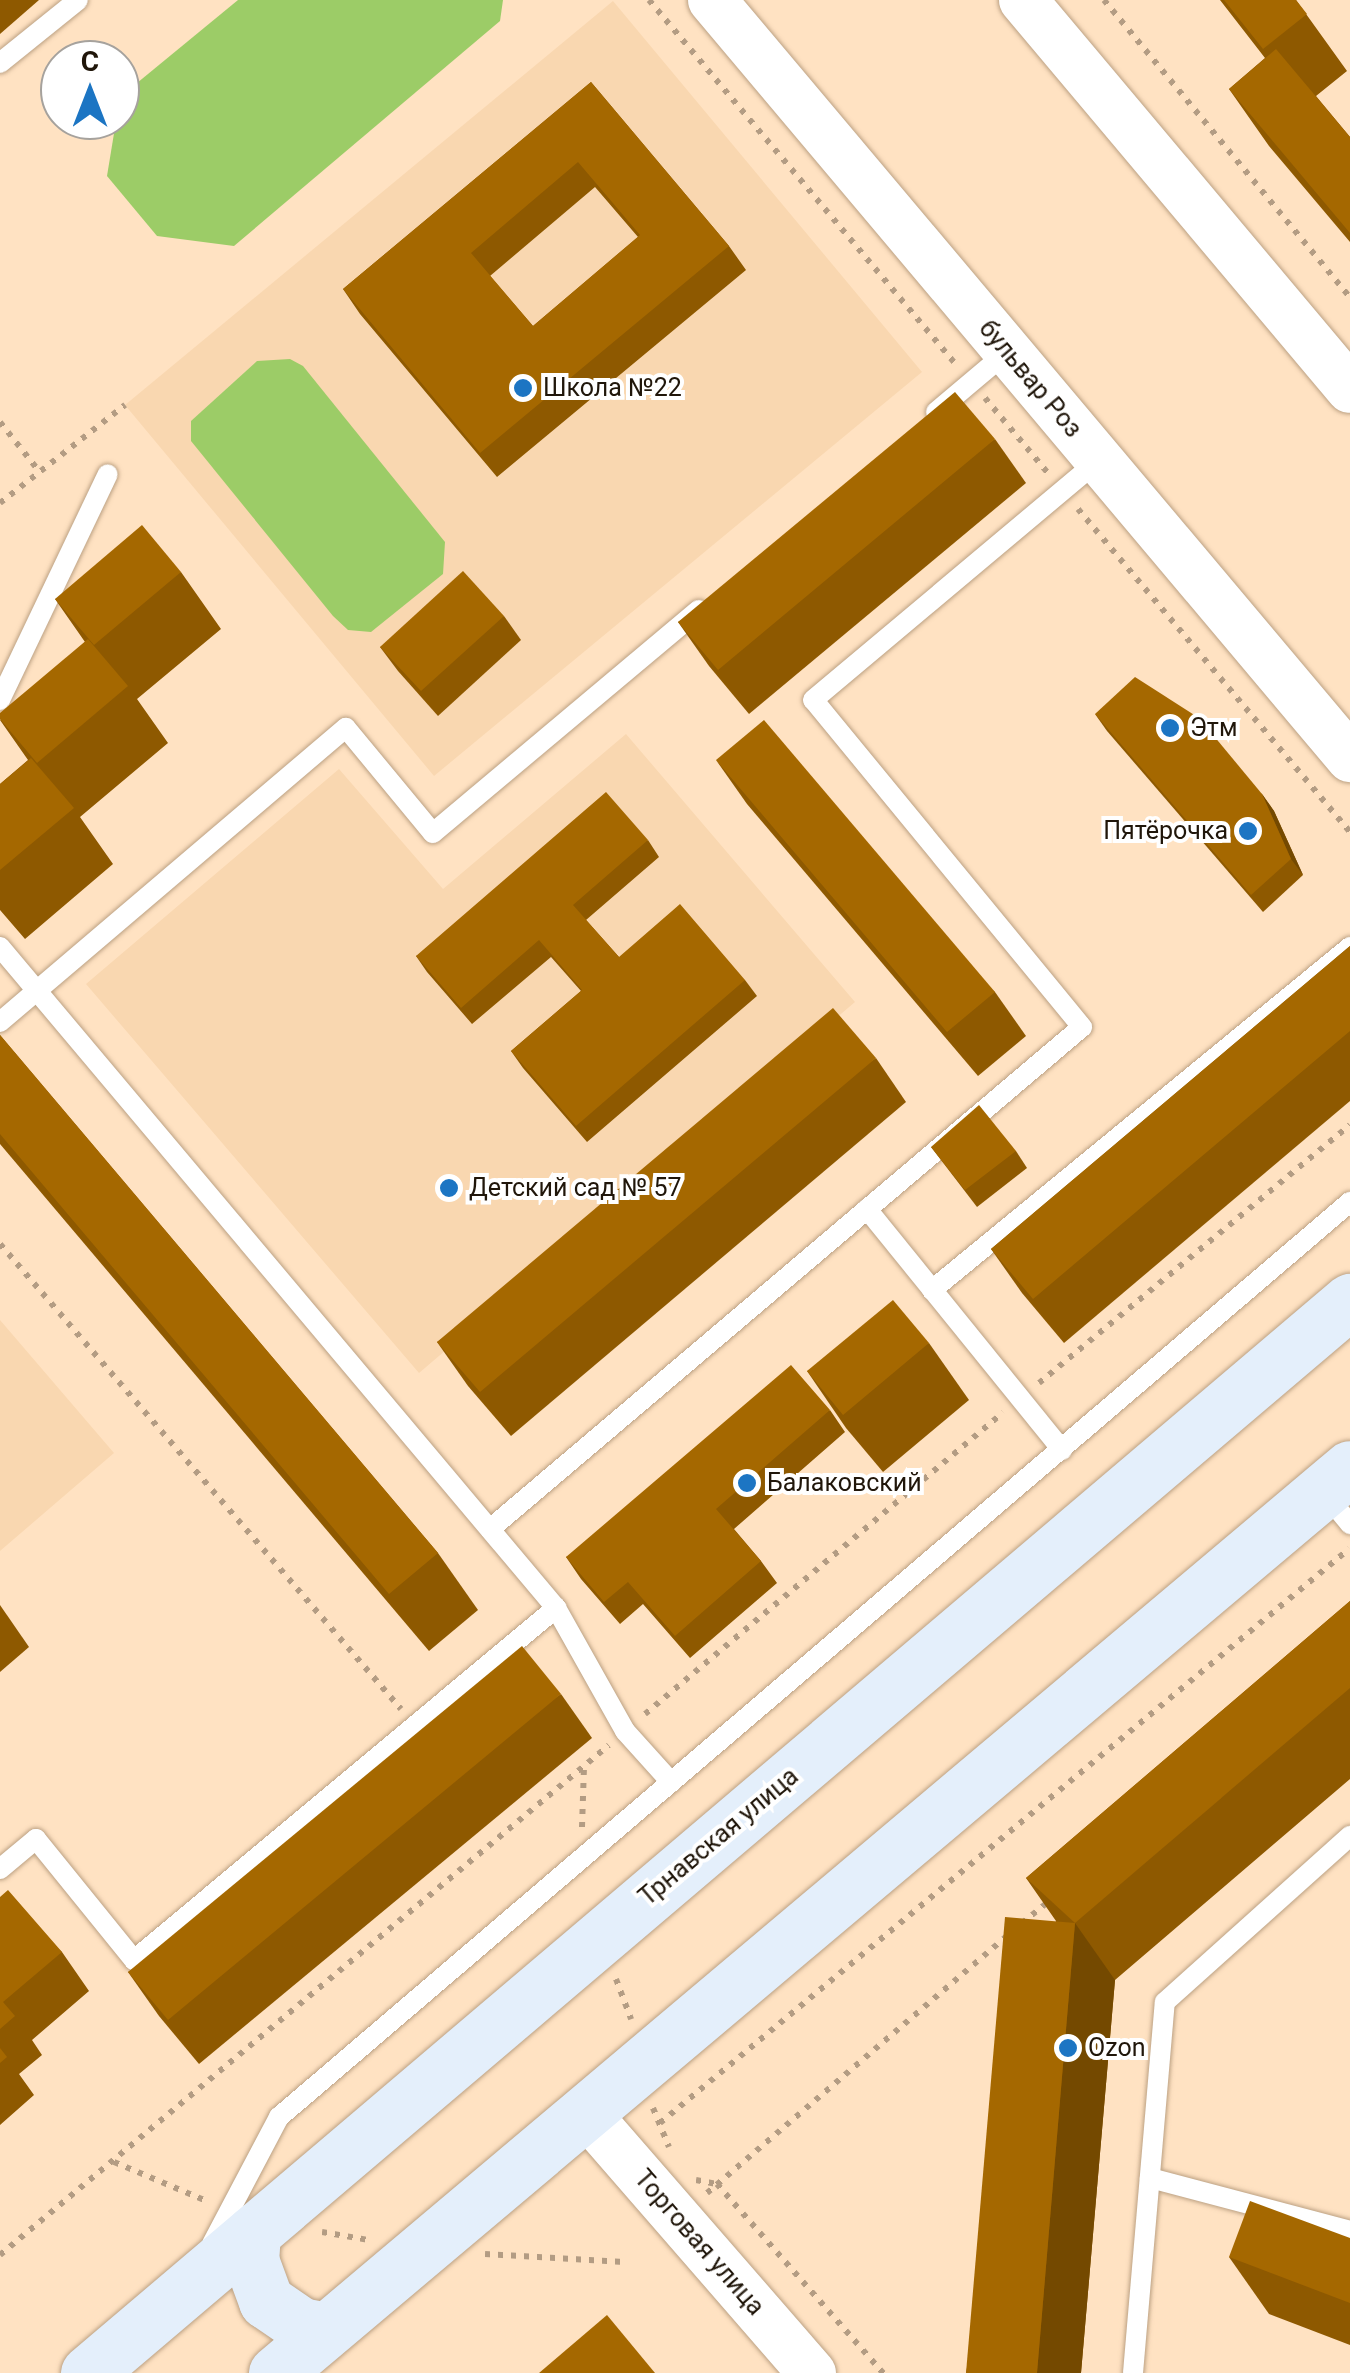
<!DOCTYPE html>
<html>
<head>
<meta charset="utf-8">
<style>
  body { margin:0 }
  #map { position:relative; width:1350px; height:2373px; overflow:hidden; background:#ffe2c2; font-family:Roboto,sans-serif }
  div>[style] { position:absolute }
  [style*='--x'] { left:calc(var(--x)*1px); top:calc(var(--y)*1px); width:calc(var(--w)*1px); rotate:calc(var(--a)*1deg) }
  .built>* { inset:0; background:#f9d7b0 }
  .green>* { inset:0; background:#9ccc67 }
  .path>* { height:6px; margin-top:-3px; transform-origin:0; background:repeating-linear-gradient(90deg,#b39c83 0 5px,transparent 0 13px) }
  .roads { filter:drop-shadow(0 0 2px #bca183) drop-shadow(0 0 2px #bca183) }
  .service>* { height:20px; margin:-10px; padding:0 10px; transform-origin:10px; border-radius:10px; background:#fff }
  .tertiary>* { height:48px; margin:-24px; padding:0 24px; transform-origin:24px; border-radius:24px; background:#fff }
  .secondary>* { height:55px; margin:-27.5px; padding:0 27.5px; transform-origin:27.5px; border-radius:27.5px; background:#e4effb }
  .wall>* { inset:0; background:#8e5900 }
  .shaded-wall>* { inset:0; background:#744900 }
  .building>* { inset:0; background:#a56800 }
  .dots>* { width:28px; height:28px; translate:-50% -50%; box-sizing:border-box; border:5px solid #fff; border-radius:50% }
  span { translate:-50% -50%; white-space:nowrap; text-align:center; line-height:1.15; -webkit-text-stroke:8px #fff; paint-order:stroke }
  .street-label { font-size:25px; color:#20160a }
  .poi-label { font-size:25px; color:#20160a }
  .left { translate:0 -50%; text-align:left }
  .right { translate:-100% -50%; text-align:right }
  .north { position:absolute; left:40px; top:40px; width:100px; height:100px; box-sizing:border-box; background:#fff; border:2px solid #a6a29d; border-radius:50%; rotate:0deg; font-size:28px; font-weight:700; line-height:40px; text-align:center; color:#20160a }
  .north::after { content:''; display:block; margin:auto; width:35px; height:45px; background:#1c75c3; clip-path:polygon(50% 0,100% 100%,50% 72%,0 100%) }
</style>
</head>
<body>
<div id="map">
  <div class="built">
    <i style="clip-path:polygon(613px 1px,922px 372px,434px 776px,125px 405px)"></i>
    <i style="clip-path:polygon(626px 734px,855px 1002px,419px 1373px,86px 984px,339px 769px,443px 889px)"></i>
    <i style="clip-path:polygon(0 1320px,114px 1453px,0 1551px)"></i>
  </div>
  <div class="green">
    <i style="clip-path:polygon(238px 0,503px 0,500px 21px,234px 246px,157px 236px,107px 176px,120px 97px)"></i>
    <i style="clip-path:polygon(290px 359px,303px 366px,445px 542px,443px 574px,371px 632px,348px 630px,333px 616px,191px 441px,191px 421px,257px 361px)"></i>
  </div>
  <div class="path">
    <i style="--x:649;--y:0;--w:478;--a:49.9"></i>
    <i style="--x:1104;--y:0;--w:386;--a:50.4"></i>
    <i style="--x:985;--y:398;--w:98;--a:50"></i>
    <i style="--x:0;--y:422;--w:63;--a:51.5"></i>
    <i style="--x:0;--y:503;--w:159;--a:-38.1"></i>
    <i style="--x:1078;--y:509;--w:422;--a:49.9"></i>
    <i style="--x:0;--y:1244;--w:614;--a:49.23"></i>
    <i style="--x:1039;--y:1383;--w:404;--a:-39.7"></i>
    <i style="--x:645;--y:1714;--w:468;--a:-40.1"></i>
    <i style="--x:582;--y:1827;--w:60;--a:-88.1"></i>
    <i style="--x:1022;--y:1923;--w:33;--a:-39"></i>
    <i style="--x:616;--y:1979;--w:43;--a:69.4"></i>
    <i style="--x:653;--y:2108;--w:42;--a:67.7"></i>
    <i style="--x:660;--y:2123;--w:897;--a:-39.8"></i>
    <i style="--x:114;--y:2162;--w:103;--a:22.8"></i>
    <i style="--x:696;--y:2180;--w:21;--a:11"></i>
    <i style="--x:717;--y:2184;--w:252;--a:48.7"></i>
    <i style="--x:707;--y:2193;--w:398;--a:-40.6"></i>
    <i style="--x:322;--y:2232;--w:48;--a:9.7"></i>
    <i style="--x:485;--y:2254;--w:139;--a:3.3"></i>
    <i style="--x:0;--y:2255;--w:794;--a:-39.94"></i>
  </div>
  <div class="roads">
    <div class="service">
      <i style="--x:0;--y:63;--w:100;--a:-38.9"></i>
      <i style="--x:936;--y:412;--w:93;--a:-40.2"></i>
      <i style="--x:0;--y:700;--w:250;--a:-64.5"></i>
      <i style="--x:0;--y:947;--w:864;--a:49.93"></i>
      <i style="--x:556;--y:1608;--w:141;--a:60.7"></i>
      <i style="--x:625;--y:1731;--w:69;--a:48"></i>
      <i style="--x:0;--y:1022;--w:454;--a:-40.4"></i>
      <i style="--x:346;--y:728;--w:136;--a:50.4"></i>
      <i style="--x:433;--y:833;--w:347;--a:-40"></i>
      <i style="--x:867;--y:1209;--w:310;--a:51"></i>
      <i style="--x:932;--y:1290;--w:541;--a:-39.37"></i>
      <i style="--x:1323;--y:1491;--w:43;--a:50.7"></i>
      <i style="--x:490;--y:1529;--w:776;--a:-40.3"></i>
      <i style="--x:1082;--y:1027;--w:423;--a:-129.4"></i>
      <i style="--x:813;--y:700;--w:372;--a:-40"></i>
      <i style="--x:0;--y:1869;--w:47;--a:-39.8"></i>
      <i style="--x:36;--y:1839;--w:156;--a:51"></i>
      <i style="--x:134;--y:1960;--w:550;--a:-39.83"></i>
      <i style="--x:1150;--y:2178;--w:207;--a:14.8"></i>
      <i style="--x:212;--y:2244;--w:144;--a:-62.2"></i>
      <i style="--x:279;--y:2117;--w:1409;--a:-40.51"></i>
      <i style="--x:1133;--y:2373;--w:372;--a:-85.1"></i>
      <i style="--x:1165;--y:2002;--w:249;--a:-41.9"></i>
    </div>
    <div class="tertiary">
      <i style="--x:712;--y:0;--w:991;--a:49.91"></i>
      <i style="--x:1023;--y:0;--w:508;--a:49.95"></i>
      <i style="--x:585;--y:2112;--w:346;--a:49"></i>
    </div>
    <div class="secondary">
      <i style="--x:253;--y:2233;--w:27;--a:94"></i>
      <i style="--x:251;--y:2260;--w:44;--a:69.9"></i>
      <i style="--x:266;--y:2301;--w:42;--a:34.4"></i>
      <i style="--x:301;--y:2325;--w:25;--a:11"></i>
      <i style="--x:88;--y:2373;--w:1656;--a:-40.35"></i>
      <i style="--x:276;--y:2373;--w:1404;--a:-40.12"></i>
    </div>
  </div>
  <div class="wall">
    <i style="clip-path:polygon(0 0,39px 0,0 34px)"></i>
    <i style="clip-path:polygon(1220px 0,1296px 0,1347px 71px,1316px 96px,1350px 137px,1350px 242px,1269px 146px,1229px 89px,1265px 58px)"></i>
    <i style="clip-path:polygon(evenodd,591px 82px,729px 246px,746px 270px,497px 477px,360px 314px,343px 289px,591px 82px,595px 187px,638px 237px,533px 326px,490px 276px,595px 187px)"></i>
    <i style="clip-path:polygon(995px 439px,1026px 483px,749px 714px,709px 666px,678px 622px)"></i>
    <i style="clip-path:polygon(181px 572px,221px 629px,137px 699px,168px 743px,80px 817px,113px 864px,25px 939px,0 910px,0 784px,28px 760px,0 720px,85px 642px,55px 599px)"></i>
    <i style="clip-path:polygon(504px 616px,521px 640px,438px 716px,398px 671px,380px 647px)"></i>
    <i style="clip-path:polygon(1095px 714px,1262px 794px,1274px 811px,1303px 875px,1263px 912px,1107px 731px)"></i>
    <i style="clip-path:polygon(716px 760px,995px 992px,1026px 1036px,978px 1076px,747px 804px)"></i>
    <i style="clip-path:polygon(648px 840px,659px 857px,586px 920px,619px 957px,745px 980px,757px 996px,587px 1142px,523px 1068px,511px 1051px,581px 991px,551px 957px,472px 1024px,427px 972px,416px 956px)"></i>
    <i style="clip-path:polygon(1350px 946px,1350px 1101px,1064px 1343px,1022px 1293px,991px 1249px)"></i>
    <i style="clip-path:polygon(0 1035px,438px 1553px,478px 1610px,429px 1651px,0 1144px)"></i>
    <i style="clip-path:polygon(876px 1058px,906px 1102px,511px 1436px,468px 1386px,437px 1342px)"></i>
    <i style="clip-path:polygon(931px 1147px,1016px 1151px,1027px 1168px,977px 1207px)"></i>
    <i style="clip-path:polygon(929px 1343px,969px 1400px,883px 1472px,846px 1428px,807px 1371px)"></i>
    <i style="clip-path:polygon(830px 1410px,845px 1432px,734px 1529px,761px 1561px,777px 1583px,690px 1658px,643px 1604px,620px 1624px,581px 1579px,566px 1557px)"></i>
    <i style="clip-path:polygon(1350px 1601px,1350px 1779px,1115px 1980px,1081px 2373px,966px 2373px,1056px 1921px,1026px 1878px)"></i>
    <i style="clip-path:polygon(0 1605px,29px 1647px,0 1672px)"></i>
    <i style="clip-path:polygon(561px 1694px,592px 1738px,199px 2064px,159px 2016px,128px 1972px)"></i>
    <i style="clip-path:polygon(0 1897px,62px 1952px,89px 1991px,32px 2040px,42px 2055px,19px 2074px,34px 2095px,0 2125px)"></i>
    <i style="clip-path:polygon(1350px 2238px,1350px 2345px,1269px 2314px,1229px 2257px)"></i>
  </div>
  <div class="shaded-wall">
    <i style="clip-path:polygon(1262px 794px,1274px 811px,1303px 875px,1291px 859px)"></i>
    <i style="clip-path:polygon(1075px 1923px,1115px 1980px,1081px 2373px,1037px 2373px)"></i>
  </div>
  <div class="building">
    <i style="clip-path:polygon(1224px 0,1296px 0,1307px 14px,1263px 49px)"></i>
    <i style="clip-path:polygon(1276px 49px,1350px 137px,1350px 233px,1229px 89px)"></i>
    <i style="clip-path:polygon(evenodd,591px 82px,729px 246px,480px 453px,343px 289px,591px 82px,578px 162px,640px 235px,533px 326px,471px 253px,578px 162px)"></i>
    <i style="clip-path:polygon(955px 392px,995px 439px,718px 670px,678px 622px)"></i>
    <i style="clip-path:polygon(142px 525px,181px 572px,94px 645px,55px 599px)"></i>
    <i style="clip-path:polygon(463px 571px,504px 616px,421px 691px,380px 647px)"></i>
    <i style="clip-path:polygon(88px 639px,128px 686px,37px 763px,0 719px,0 713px)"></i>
    <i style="clip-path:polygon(1135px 677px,1199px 718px,1262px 794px,1291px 859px,1251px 895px,1095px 714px)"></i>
    <i style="clip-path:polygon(764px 720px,995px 992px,947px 1032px,716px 760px)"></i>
    <i style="clip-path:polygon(31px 758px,74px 808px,0 870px,0 784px)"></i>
    <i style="clip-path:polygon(606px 792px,648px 840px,573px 905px,619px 957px,680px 904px,745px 980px,576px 1126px,511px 1051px,582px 990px,539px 940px,461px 1008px,416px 956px)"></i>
    <i style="clip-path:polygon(1350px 946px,1350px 1031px,1033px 1299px,991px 1249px)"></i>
    <i style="clip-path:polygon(833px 1008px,876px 1058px,480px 1392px,437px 1342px)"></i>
    <i style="clip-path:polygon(0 1035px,438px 1553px,389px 1594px,0 1134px)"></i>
    <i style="clip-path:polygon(979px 1105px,1016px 1151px,965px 1190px,931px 1147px)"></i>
    <i style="clip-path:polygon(893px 1300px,929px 1343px,843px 1415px,807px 1371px)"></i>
    <i style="clip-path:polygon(791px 1365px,830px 1410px,716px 1509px,761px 1561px,675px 1636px,628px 1582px,604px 1602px,566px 1557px)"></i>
    <i style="clip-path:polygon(1350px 1601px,1350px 1688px,1075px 1923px,1026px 1878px)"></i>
    <i style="clip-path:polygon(522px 1646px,561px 1694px,168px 2020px,128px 1972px)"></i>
    <i style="clip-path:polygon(8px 1890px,62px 1952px,3px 2002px,15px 2016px,0 2029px,0 1897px)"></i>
    <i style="clip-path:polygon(1005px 1917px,1075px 1923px,1037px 2373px,966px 2373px)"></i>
    <i style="clip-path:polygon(0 2048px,7px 2057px,0 2063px)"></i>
    <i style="clip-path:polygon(1250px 2201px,1350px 2238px,1350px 2303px,1229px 2257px)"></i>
    <i style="clip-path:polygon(607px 2315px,655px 2373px,539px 2373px)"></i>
  </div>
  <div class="dots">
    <i style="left:523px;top:388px;background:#1c75c3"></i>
    <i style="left:1170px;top:728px;background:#1c75c3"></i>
    <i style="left:1248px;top:831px;background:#1c75c3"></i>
    <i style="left:449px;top:1188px;background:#1c75c3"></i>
    <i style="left:747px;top:1483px;background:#1c75c3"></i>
    <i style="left:1068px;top:2048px;background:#1c75c3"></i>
  </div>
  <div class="street-label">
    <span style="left:1030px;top:379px;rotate:50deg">бульвар Роз</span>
    <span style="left:719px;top:1837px;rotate:-40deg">Трнавская улица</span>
    <span style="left:699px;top:2243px;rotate:49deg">Торговая улица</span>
  </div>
  <div class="poi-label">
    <span class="left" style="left:543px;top:388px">Школа №22</span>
    <span class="left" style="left:1190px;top:728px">Этм</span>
    <span class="right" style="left:1228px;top:831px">Пятёрочка</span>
    <span class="left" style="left:469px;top:1188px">Детский сад № 57</span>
    <span class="left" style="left:767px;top:1483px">Балаковский</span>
    <span class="left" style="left:1088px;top:2048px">Ozon</span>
  </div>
  <div class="north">С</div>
</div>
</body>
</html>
